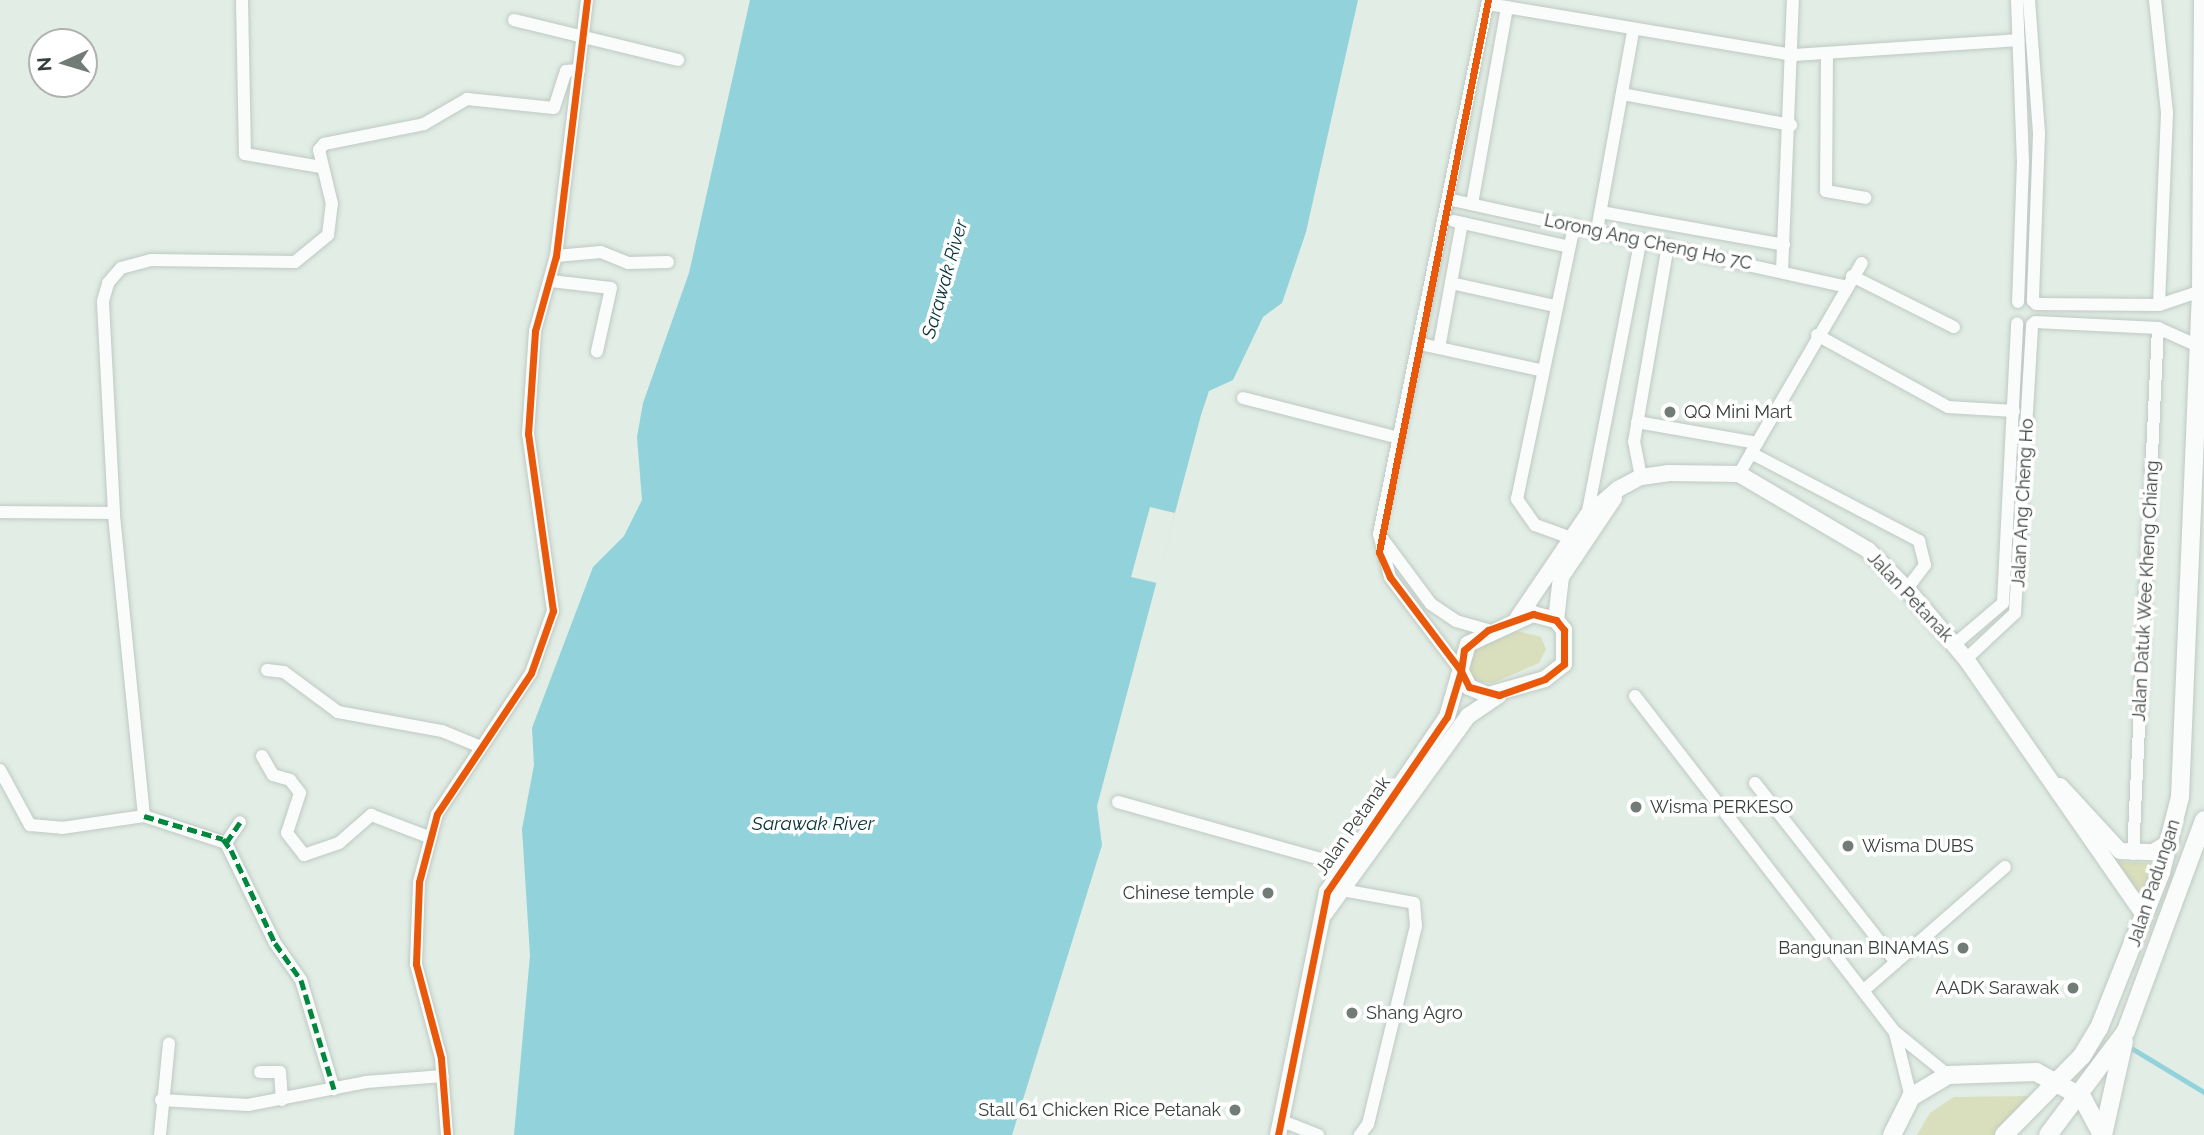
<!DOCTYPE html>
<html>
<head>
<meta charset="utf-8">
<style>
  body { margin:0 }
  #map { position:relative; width:2204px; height:1135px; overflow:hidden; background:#e1ede5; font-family:Raleway,sans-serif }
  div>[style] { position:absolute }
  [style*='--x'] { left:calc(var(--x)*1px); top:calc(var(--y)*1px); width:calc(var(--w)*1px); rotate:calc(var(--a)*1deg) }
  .green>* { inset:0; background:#d9debc }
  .water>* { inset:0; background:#92d2da }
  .pier>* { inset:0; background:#e1ede5 }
  .stream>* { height:4.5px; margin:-2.25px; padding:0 2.25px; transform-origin:2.25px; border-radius:2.25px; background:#92d2da }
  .roads { filter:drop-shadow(0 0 2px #bfc9c3) drop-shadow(0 0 2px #bfc9c3) }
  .minor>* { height:12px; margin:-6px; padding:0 6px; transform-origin:6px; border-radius:6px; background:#fafcfb }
  .tertiary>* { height:16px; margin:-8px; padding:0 8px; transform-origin:8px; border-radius:8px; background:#fafcfb }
  .secondary>* { height:18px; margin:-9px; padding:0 9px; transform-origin:9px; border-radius:9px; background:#fafcfb }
  .quiet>* { height:5px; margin-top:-2.5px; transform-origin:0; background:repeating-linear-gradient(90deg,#00873e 0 10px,transparent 0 15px) }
  .cycleway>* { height:7px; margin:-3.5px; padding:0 3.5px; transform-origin:3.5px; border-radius:3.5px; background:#e8590c }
  .dots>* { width:19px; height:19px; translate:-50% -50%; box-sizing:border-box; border:4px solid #fff; border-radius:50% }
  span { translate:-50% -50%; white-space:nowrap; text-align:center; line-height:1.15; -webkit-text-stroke:7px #fff; paint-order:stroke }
  .street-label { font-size:18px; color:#363f3a }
  .poi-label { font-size:18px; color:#363f3a }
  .left { translate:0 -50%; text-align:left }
  .right { translate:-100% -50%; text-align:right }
  .water-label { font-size:19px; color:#073339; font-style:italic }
  .north { position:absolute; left:28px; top:28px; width:70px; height:70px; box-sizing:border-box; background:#fff; border:2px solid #afb2b0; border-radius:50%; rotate:266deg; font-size:19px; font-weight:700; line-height:28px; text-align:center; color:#363f3a }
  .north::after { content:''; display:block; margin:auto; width:24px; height:32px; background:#727c76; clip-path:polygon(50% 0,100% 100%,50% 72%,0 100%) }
</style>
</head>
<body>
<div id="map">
  <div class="green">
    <i style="clip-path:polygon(1517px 631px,1541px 637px,1546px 649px,1539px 663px,1493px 683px,1474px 681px,1466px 671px,1473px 650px)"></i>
    <i style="clip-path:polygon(2110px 861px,2154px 863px,2142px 898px,2132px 885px)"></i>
    <i style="clip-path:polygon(2039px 1096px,2001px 1135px,1917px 1135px,1930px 1113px,1954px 1097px)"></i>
  </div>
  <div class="water">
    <i style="clip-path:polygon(750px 0,1358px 0,1306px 232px,1282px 303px,1263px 317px,1233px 380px,1209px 391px,1201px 415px,1097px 806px,1102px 845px,1012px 1135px,514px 1135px,530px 955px,522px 829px,534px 765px,532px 728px,593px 567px,624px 536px,642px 500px,637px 437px,643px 403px,689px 273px)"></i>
  </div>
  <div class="pier">
    <i style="clip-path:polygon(1150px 507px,1175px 513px,1157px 583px,1131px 577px)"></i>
  </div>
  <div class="stream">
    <i style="--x:2133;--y:1049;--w:83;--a:31.2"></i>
  </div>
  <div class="roads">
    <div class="minor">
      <i style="--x:242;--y:0;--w:154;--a:88.9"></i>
      <i style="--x:245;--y:154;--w:77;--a:9.7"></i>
      <i style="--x:2017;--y:0;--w:161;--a:87.9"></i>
      <i style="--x:2023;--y:161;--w:141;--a:92"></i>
      <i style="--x:2029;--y:0;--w:134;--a:85.7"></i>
      <i style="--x:2039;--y:134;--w:167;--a:92.1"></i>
      <i style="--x:2155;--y:0;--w:114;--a:83.9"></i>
      <i style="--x:2167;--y:113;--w:192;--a:92.4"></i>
      <i style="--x:1488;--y:4;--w:310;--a:9.5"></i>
      <i style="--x:1794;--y:55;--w:225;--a:-3.8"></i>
      <i style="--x:514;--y:20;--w:169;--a:13.7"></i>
      <i style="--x:1827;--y:54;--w:137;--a:90.4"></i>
      <i style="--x:1826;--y:191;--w:40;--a:10"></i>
      <i style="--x:1622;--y:94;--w:172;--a:10.4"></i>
      <i style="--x:1452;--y:200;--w:401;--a:12.4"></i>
      <i style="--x:1472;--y:204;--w:200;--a:-79.9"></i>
      <i style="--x:1601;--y:212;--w:186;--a:10.2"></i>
      <i style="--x:1454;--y:221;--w:118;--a:12.7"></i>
      <i style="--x:1597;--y:230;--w:202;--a:-79.7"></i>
      <i style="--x:556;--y:256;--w:45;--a:-5.1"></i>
      <i style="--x:601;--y:252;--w:29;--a:22"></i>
      <i style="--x:628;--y:263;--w:40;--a:-1.4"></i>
      <i style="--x:1782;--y:271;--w:271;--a:-87.7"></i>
      <i style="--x:1852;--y:276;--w:114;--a:26.6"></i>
      <i style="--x:551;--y:281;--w:60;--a:6.7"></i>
      <i style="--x:611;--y:288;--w:65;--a:102.5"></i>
      <i style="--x:1451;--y:283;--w:107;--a:12.5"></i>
      <i style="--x:2036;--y:304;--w:123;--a:0.5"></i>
      <i style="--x:2159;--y:305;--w:44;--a:-18.4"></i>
      <i style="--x:2035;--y:322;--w:123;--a:2.8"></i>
      <i style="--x:2158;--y:328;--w:44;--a:24.2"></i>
      <i style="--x:1817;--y:335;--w:149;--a:28.8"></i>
      <i style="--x:1948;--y:407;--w:66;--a:3.5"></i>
      <i style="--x:1420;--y:344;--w:123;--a:12.2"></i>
      <i style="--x:1439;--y:348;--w:127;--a:-79.6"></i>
      <i style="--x:1243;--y:398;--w:161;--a:14.4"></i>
      <i style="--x:1637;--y:422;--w:122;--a:9.9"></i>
      <i style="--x:1751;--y:453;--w:190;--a:27.6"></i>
      <i style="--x:1919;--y:541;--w:25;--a:76"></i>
      <i style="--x:1925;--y:565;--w:30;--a:127"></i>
      <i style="--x:1739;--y:474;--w:244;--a:-59.8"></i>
      <i style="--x:1641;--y:477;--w:36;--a:-101"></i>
      <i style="--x:1634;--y:442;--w:200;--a:-80.2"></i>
      <i style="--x:0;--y:512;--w:114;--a:0.5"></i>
      <i style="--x:1587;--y:516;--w:282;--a:-79"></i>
      <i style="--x:1379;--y:534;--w:87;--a:53.4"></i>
      <i style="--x:1431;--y:604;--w:30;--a:34"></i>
      <i style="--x:1456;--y:621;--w:33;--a:16"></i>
      <i style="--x:1571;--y:538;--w:38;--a:-160"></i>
      <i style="--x:1535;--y:525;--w:32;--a:-125"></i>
      <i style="--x:1517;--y:499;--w:280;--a:-78.2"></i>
      <i style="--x:1955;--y:644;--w:63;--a:-40.5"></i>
      <i style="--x:2003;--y:603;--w:280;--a:-87.1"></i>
      <i style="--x:1966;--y:659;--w:67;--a:-43.2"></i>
      <i style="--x:2015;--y:613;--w:289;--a:-86.6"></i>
      <i style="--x:267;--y:670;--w:17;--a:7"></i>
      <i style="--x:284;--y:672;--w:67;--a:36.5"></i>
      <i style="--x:338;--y:712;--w:106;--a:10.4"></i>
      <i style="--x:442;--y:731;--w:42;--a:22.3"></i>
      <i style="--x:1461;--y:671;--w:118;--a:-127.1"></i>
      <i style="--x:1390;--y:577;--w:44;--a:-104.3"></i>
      <i style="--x:1379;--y:534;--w:545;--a:-78.46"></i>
      <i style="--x:1635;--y:696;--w:425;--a:52.3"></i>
      <i style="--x:1895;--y:1032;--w:68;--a:39.1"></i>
      <i style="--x:262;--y:756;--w:22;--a:60"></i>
      <i style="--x:273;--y:775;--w:18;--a:16"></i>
      <i style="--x:290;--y:780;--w:16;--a:52"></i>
      <i style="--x:300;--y:793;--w:42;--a:108"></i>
      <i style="--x:287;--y:833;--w:28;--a:52"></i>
      <i style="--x:304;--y:855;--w:37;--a:-19"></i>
      <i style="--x:339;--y:843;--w:43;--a:-41.2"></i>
      <i style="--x:371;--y:815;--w:62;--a:20.8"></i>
      <i style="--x:0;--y:770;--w:63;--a:61.4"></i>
      <i style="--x:30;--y:825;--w:32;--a:5"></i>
      <i style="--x:62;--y:828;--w:83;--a:-8.3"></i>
      <i style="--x:144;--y:816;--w:86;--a:18.2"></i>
      <i style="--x:226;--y:843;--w:111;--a:63.9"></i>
      <i style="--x:275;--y:943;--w:45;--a:54.9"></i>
      <i style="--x:301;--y:980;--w:114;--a:73.2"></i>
      <i style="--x:1755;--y:783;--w:228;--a:51.8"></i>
      <i style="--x:1118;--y:802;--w:236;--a:15.7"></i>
      <i style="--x:144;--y:816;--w:304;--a:-95.7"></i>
      <i style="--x:114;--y:513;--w:212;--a:-93"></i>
      <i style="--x:103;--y:301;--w:19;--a:-74"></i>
      <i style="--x:108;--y:283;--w:20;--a:-49"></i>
      <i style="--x:121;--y:268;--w:31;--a:-15"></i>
      <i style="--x:151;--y:260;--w:144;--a:0.8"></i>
      <i style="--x:295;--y:262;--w:43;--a:-39.3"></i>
      <i style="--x:328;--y:235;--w:31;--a:-83"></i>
      <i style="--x:332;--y:204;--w:56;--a:-103.5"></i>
      <i style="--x:319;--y:150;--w:8;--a:-50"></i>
      <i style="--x:324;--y:144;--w:102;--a:-11.3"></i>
      <i style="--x:424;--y:124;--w:50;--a:-30.2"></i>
      <i style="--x:467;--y:99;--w:87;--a:5.9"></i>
      <i style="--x:554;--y:108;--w:39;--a:-72"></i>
      <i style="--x:566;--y:71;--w:13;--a:-4"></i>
      <i style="--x:226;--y:843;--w:25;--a:-56"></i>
      <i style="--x:2133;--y:854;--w:527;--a:-87.28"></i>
      <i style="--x:1342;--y:890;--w:73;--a:10.2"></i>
      <i style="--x:1414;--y:903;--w:23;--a:85"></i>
      <i style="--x:1416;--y:926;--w:204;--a:103.6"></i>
      <i style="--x:1368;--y:1124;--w:14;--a:126"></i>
      <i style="--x:1864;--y:990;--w:187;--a:-41.1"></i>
      <i style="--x:1895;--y:1033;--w:66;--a:76"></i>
      <i style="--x:260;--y:1072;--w:20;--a:0"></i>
      <i style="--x:280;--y:1072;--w:28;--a:86"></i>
      <i style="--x:161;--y:1100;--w:87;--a:3.3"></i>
      <i style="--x:248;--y:1105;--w:120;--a:-11"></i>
      <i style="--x:366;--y:1082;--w:77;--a:-4.5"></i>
      <i style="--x:1280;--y:1120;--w:41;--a:21.5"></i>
      <i style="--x:160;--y:1135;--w:92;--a:-84.4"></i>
      <i style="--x:447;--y:1135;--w:77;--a:-94.5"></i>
      <i style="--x:441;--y:1058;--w:97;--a:-104.9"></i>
      <i style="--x:416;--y:964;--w:82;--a:-87.9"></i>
      <i style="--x:419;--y:882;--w:70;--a:-75.2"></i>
      <i style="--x:437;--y:814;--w:169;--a:-56.3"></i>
      <i style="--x:531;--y:673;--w:66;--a:-70.5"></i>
      <i style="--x:553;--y:611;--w:179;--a:-98"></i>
      <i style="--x:528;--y:434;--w:103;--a:-86.1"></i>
      <i style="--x:535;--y:331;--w:78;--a:-74.4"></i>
      <i style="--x:556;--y:256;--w:258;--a:-83.1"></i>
    </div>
    <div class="tertiary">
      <i style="--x:1517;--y:619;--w:125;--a:-55.8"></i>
      <i style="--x:1587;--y:516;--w:41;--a:-41.1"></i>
      <i style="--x:1618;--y:489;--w:26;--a:-28"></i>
      <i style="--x:1641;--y:477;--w:27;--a:-8"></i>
      <i style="--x:1668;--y:473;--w:71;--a:0.8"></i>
      <i style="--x:1739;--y:474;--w:150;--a:30.5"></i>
      <i style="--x:1868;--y:550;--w:55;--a:45"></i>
      <i style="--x:1907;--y:589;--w:92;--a:49.9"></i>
      <i style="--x:1966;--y:659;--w:312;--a:55.2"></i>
      <i style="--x:1556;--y:620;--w:43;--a:-83.4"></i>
      <i style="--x:1561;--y:577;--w:95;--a:-56.1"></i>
      <i style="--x:2060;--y:786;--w:88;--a:47.3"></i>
      <i style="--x:2120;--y:851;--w:33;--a:2"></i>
      <i style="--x:2153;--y:852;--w:21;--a:-31"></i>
      <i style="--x:1325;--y:913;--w:243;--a:-54"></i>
      <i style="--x:1468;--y:716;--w:37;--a:-34"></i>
      <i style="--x:1278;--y:1135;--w:248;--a:-78.6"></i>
      <i style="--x:1327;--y:892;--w:212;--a:-55.6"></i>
      <i style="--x:1447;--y:717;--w:76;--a:-74"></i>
      <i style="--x:1468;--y:644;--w:72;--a:-24.8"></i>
      <i style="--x:1533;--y:614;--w:24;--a:15"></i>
      <i style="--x:1556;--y:620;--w:13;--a:51"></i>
      <i style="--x:1564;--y:630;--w:34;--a:90"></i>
      <i style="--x:1564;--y:664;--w:24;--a:142"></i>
      <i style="--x:1545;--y:679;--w:59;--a:164.3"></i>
      <i style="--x:1488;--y:695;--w:21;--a:-157"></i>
      <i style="--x:1469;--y:687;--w:18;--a:-117"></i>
    </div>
    <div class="secondary">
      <i style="--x:1892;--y:1135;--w:42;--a:-63.4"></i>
      <i style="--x:1911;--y:1097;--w:43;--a:-30.7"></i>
      <i style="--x:1948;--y:1075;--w:88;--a:-2"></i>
      <i style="--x:2036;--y:1072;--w:52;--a:28.5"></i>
      <i style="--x:2082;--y:1097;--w:43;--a:62.2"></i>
      <i style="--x:2004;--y:1135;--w:111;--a:-45.4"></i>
      <i style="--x:2082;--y:1056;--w:33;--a:-59"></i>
      <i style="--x:2099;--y:1028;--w:168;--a:-68.3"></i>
      <i style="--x:2161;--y:872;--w:77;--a:-75.8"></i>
      <i style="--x:2180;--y:797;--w:506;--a:-87.62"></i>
      <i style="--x:2201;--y:291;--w:291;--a:-89.6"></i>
      <i style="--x:2048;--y:1135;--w:130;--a:-53.1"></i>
      <i style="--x:2126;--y:1031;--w:225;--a:-69.7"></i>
      <i style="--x:2103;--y:1135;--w:96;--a:-77.4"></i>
    </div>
  </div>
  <div class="quiet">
    <i style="--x:144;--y:816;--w:82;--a:16.2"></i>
    <i style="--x:223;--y:839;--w:14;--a:54"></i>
    <i style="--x:231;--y:850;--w:103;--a:64.7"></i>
    <i style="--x:275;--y:943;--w:45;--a:54.9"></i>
    <i style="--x:301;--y:980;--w:114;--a:73.2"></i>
    <i style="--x:226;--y:843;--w:25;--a:-56"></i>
  </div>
  <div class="cycleway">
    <i style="--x:447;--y:1135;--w:77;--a:-94.5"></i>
    <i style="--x:441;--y:1058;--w:97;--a:-104.9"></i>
    <i style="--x:416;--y:964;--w:82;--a:-87.9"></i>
    <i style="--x:419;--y:882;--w:70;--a:-75.2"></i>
    <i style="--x:437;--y:814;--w:169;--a:-56.3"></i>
    <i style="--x:531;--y:673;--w:66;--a:-70.5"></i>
    <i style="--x:553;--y:611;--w:179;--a:-98"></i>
    <i style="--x:528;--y:434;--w:103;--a:-86.1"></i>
    <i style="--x:535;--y:331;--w:78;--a:-74.4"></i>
    <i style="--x:556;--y:256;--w:258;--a:-83.1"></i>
    <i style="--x:1278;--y:1135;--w:248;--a:-78.6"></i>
    <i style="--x:1327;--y:892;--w:212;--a:-55.6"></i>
    <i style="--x:1447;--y:717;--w:48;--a:-73.1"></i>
    <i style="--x:1461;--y:671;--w:21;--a:-82"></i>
    <i style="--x:1464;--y:650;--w:31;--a:-40"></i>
    <i style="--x:1488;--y:630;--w:48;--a:-19.6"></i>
    <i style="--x:1533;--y:614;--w:24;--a:15"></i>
    <i style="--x:1556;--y:620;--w:13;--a:51"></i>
    <i style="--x:1564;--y:630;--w:34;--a:90"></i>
    <i style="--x:1564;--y:664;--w:24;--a:142"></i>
    <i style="--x:1545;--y:679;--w:49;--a:160.8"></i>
    <i style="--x:1499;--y:695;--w:31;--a:-165"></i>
    <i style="--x:1469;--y:687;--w:18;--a:-117"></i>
    <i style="--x:1461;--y:671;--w:118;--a:-127.1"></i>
    <i style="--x:1390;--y:577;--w:27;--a:-114"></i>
    <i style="--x:1379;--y:552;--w:563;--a:-78.83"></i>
  </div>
  <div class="dots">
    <i style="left:1670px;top:412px;background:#727c76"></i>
    <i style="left:1636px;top:807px;background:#727c76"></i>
    <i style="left:1848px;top:846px;background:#727c76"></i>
    <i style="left:1268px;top:893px;background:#727c76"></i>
    <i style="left:1963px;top:948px;background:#727c76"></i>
    <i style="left:2073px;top:988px;background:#727c76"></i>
    <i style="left:1352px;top:1013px;background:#727c76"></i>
    <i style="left:1235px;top:1110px;background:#727c76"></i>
  </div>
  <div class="street-label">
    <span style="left:1648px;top:242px;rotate:12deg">Lorong Ang Cheng Ho 7C</span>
    <span style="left:2023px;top:503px;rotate:-87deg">Jalan Ang Cheng Ho</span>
    <span style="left:2146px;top:591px;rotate:-87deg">Jalan Datuk Wee Kheng Chiang</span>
    <span style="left:1910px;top:597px;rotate:47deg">Jalan Petanak</span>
    <span style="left:1353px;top:826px;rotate:-55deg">Jalan Petanak</span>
    <span style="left:2154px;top:883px;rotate:-72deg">Jalan Padungan</span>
  </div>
  <div class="poi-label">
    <span class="left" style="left:1684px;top:412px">QQ Mini Mart</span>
    <span class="left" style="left:1650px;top:807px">Wisma PERKESO</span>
    <span class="left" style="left:1862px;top:846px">Wisma DUBS</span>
    <span class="right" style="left:1254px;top:893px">Chinese temple</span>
    <span class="right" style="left:1949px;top:948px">Bangunan BINAMAS</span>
    <span class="right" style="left:2059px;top:988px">AADK Sarawak</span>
    <span class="left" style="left:1366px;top:1013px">Shang Agro</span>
    <span class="right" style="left:1221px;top:1110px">Stall 61 Chicken Rice Petanak</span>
  </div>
  <div class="water-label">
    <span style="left:945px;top:279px;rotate:-74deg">Sarawak River</span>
    <span style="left:813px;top:824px">Sarawak River</span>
  </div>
  <div class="north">N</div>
</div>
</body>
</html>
